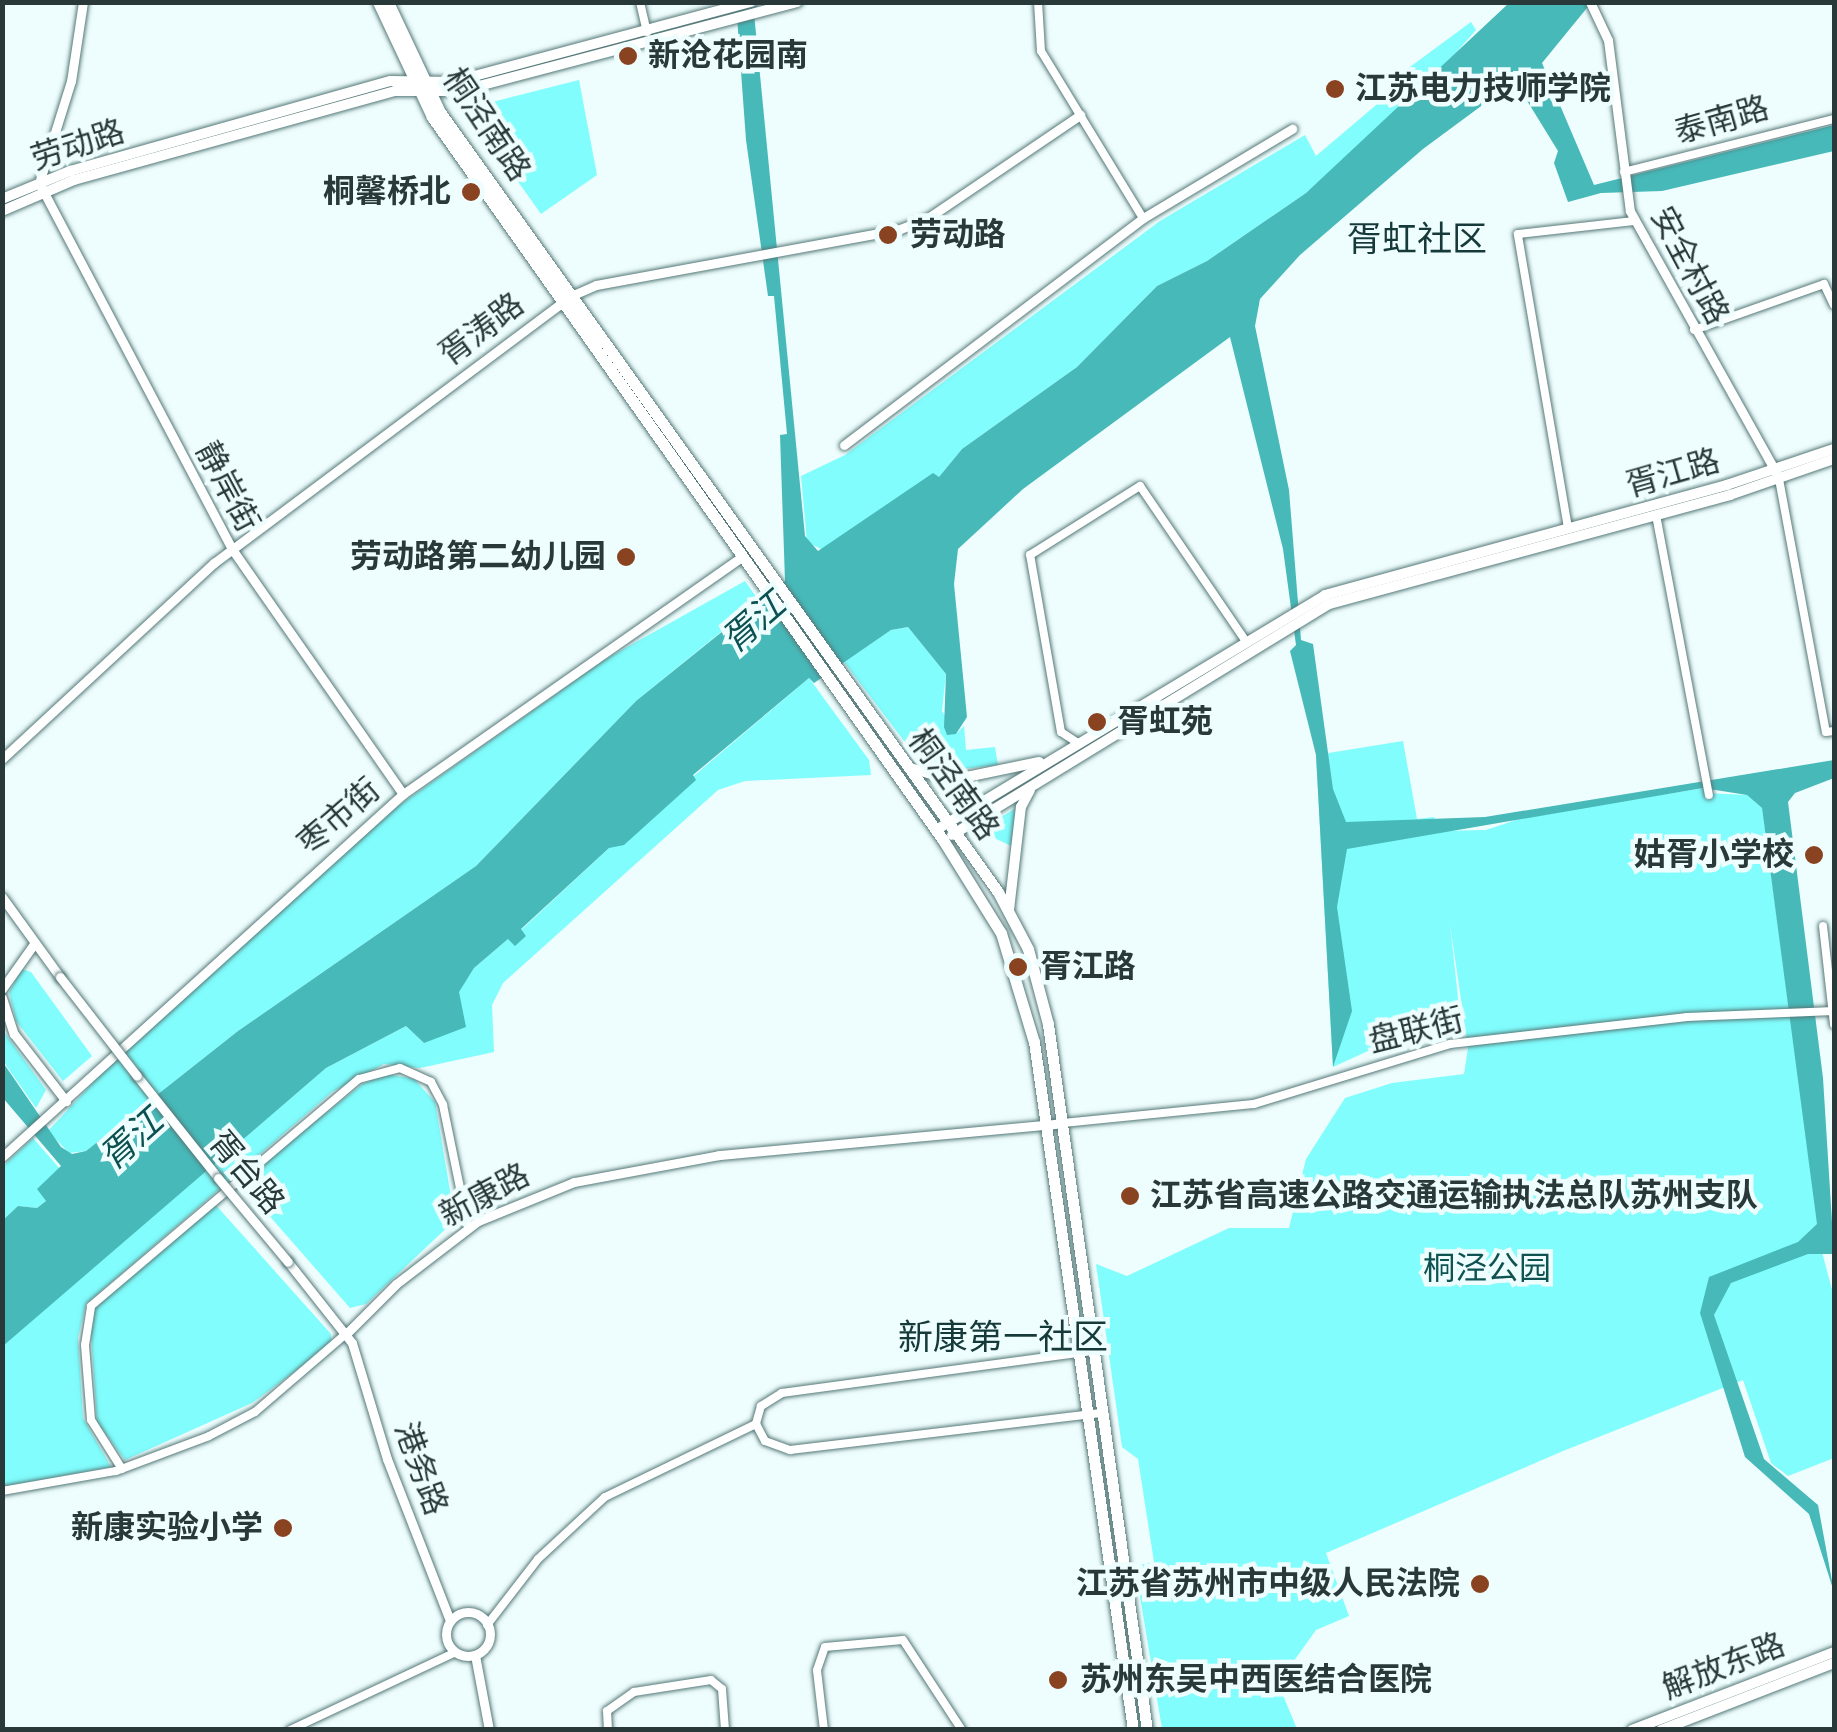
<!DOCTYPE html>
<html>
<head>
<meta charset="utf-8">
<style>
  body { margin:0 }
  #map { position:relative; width:1837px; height:1732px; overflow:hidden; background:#eefdfd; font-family:Karla,"Noto Sans SC",sans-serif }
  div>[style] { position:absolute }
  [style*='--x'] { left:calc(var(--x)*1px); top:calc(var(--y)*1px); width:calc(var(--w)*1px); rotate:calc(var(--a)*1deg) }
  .green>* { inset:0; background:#81fdfd }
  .water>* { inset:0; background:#47b9b9 }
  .roads { filter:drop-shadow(0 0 2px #557878) drop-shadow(0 0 2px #557878) }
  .minor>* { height:8px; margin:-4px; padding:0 4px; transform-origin:4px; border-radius:4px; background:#fff }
  .tertiary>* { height:9px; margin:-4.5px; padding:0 4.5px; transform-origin:4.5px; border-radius:4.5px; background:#fff }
  .tertiary>.ring { margin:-4.5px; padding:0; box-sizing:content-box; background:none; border:9px solid #fff; border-radius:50% }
  .secondary>* { height:10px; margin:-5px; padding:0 5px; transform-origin:5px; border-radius:5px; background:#fff }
  .primary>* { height:11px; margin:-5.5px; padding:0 5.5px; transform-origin:5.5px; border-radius:5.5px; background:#fff }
  .bridges { filter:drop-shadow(0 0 2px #557878) drop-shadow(0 0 2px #557878) }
  .tertiary-bridge>* { height:9px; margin:-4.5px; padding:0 4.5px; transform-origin:4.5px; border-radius:4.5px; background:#fff }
  .dots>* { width:28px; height:28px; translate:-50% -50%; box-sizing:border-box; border:5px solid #eefdfd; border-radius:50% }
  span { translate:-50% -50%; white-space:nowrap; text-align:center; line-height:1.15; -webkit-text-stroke:9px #eefdfd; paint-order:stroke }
  .poi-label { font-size:32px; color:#293838; font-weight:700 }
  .left { translate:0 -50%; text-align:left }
  .right { translate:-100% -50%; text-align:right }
  .street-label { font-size:32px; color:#293838 }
  .park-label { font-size:32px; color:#0e5252 }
  .neighbourhood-label { font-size:35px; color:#163939 }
  .water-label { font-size:35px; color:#0c5051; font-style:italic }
  .frame { position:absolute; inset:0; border:5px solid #293838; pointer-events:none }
</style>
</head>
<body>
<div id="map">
  <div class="green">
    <i style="clip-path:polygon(1471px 22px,1476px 30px,1422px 91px,1306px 193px,1207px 261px,1157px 286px,1077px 367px,962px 449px,939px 477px,823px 550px,807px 542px,801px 476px,845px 455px,1160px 221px,1305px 135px,1316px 156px,1382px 100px,1395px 78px)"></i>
    <i style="clip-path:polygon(579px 80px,597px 175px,541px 214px,470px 114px,477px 106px)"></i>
    <i style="clip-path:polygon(745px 581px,759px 601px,636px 701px,476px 866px,238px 1031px,86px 1151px,69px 1153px,48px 1131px,127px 1046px,387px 814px,604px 660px)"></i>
    <i style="clip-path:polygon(908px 627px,946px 674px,942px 711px,956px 734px,964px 726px,966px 750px,995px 747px,998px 765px,945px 771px,920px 762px,844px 662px,891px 630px)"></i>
    <i style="clip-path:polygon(809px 678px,869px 760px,871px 775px,745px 781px,718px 790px,503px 983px,492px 1005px,494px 1052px,420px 1068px,384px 1064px,332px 1092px,86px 1304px,78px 1338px,83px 1418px,111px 1467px,3px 1487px,2px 1346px,326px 1068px,406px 1026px,424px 1043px,474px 968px,508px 939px,526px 936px,521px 930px,609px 848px)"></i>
    <i style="clip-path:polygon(1403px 741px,1417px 819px,1434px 817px,1439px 831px,1486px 830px,1525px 817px,1704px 788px,1705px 793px,1747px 795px,1762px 808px,1822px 1252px,1834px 1297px,1834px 1458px,1788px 1476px,1771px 1463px,1743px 1380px,1563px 1451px,1326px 1553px,1349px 1616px,1316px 1630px,1278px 1683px,1297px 1729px,1162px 1729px,1135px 1566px,1154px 1562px,1138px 1459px,1122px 1447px,1096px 1264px,1127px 1276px,1229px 1228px,1289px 1228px,1306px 1159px,1345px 1098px,1392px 1083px,1464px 1074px,1468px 1048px,1450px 924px,1461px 1025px,1392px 1040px,1333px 1067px,1316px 755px)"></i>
    <i style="clip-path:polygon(1016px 808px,1011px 846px,980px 831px,981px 829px)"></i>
    <i style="clip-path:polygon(22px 969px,31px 972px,92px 1056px,63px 1081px,16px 1021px,9px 992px)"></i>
    <i style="clip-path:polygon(2px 1029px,46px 1090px,36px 1108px,3px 1061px)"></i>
    <i style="clip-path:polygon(387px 1074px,414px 1079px,435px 1102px,455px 1220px,366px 1304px,350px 1308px,239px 1181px,364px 1083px)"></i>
    <i style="clip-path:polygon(33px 1138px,60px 1169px,38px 1189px,46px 1201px,37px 1208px,18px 1206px,3px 1220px,3px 1166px)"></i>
    <i style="clip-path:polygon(213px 1202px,331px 1334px,331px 1345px,252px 1403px,125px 1460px,97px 1422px,90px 1318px,96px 1305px)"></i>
  </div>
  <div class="water">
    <i style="clip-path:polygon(736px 3px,753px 3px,805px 536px,818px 551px,933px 473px,939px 477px,962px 449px,1077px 367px,1157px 286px,1207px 261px,1306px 193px,1509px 3px,1591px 3px,1542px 63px,1594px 185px,1834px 125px,1834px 151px,1662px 191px,1601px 193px,1568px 202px,1554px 163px,1558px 151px,1515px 81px,1423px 149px,1300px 255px,1260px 299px,1255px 326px,1289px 490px,1301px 640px,1313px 644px,1333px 789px,1346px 822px,1485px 817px,1834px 760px,1834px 778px,1795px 793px,1788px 802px,1823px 1078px,1834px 1254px,1808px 1254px,1731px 1283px,1714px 1315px,1764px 1459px,1818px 1505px,1834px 1592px,1809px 1514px,1745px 1457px,1700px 1313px,1709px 1277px,1798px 1242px,1817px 1224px,1762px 808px,1747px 795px,1703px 788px,1347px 849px,1337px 907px,1352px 1011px,1333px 1067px,1316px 755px,1290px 651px,1296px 645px,1283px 549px,1230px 337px,1023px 489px,958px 549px,954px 584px,967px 717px,956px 734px,947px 735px,944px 727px,946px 674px,908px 627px,891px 630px,814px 683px,809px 678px,693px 775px,696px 780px,624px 845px,609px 848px,521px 929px,526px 936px,515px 946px,508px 939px,474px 968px,459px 992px,466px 1027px,424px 1043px,406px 1026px,326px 1068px,3px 1346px,3px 1220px,18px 1206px,37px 1208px,46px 1201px,37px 1189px,61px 1166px,3px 1098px,2px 1061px,61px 1147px,72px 1154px,86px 1151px,238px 1031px,476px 866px,636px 701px,785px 581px,780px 435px,787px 434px,774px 296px,768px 296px,746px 140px)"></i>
  </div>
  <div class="roads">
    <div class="minor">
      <i style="--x:640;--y:2;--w:31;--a:77"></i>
      <i style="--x:1038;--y:2;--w:49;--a:86.5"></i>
      <i style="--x:1041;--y:51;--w:196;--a:58.6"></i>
      <i style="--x:1624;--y:172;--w:217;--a:-14.2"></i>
      <i style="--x:1694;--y:330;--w:138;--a:-19.5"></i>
      <i style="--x:1824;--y:284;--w:23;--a:65"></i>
      <i style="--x:1779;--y:479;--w:257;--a:79.5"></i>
      <i style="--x:1826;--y:732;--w:8;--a:-7"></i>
      <i style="--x:1656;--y:515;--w:285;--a:79.3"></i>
      <i style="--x:1568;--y:528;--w:298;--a:-99.7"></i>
      <i style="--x:1518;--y:234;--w:117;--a:-6.4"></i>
      <i style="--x:1078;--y:743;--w:20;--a:-147"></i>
      <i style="--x:1061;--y:732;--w:180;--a:-99.9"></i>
      <i style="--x:1030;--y:555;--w:130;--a:-32.1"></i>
      <i style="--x:1140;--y:486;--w:186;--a:55.7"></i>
      <i style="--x:1823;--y:926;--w:99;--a:83.6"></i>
      <i style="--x:1062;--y:1123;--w:193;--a:-5.7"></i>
      <i style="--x:1254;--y:1104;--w:205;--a:-17"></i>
      <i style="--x:1450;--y:1044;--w:239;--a:-6.5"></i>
      <i style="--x:1687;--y:1017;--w:147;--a:-2.3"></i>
      <i style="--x:1092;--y:1351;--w:313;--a:172.3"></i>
      <i style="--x:782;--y:1393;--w:25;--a:148"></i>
      <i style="--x:761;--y:1406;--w:19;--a:106"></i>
      <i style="--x:756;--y:1424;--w:19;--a:62"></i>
      <i style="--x:765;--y:1441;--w:27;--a:20"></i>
      <i style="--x:790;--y:1450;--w:313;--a:-6.8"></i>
      <i style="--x:122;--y:1469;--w:58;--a:-122.3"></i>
      <i style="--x:91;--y:1420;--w:75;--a:-94.6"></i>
      <i style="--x:85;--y:1345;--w:39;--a:-81"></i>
      <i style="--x:91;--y:1306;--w:351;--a:-40.3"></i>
      <i style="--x:359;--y:1079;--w:42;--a:-15"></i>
      <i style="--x:400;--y:1068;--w:34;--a:24"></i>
      <i style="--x:431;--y:1082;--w:26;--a:62"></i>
      <i style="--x:443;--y:1105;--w:125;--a:78.4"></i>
      <i style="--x:2;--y:1491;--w:116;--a:-10"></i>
      <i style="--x:116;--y:1471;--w:99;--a:-20.6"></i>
      <i style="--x:209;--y:1436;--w:52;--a:-27.6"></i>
      <i style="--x:255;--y:1412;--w:121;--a:-40.7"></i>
      <i style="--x:487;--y:1625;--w:83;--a:-52.3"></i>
      <i style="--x:538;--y:1559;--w:91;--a:-42.8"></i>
      <i style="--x:605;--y:1497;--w:168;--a:-25.8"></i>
      <i style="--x:290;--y:1730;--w:183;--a:-25.2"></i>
      <i style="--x:608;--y:1730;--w:19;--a:-93"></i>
      <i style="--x:607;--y:1711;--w:33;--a:-35"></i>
      <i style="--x:634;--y:1692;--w:78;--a:-8.9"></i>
      <i style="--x:711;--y:1680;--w:14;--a:39"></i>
      <i style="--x:722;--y:1689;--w:41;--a:85.8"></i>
      <i style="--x:824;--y:1730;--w:60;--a:-96.7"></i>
      <i style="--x:817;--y:1670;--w:24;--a:-71"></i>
      <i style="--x:825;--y:1647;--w:78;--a:-5.1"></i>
      <i style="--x:903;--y:1640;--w:108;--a:56.8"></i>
    </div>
    <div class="tertiary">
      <i style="--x:83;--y:2;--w:80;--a:98.6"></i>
      <i style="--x:71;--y:81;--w:107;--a:107.4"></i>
      <i style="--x:39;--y:183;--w:414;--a:62.2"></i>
      <i style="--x:232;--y:549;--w:299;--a:55.1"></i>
      <i style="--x:1590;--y:2;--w:42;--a:64.7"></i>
      <i style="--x:1608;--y:40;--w:172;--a:82.7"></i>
      <i style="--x:1630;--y:211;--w:299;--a:60.8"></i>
      <i style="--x:844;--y:445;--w:375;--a:-37.2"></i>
      <i style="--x:1143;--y:218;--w:174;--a:-30.9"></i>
      <i style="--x:2;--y:759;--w:289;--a:-42.8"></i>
      <i style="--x:214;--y:563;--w:446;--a:-36.8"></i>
      <i style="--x:571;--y:296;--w:27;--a:-24"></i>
      <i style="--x:596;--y:285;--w:309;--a:-10.4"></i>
      <i style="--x:900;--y:229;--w:30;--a:-21"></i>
      <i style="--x:928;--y:218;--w:184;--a:-34.1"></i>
      <i style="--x:2;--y:897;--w:99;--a:54.1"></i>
      <i style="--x:2;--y:989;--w:55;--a:-54.6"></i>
      <i style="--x:2;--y:998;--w:38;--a:72"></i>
      <i style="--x:14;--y:1034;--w:85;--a:52.2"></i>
      <i style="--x:137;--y:1076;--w:130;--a:51.5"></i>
      <i style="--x:2;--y:1157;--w:541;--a:-42.15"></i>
      <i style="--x:403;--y:794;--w:414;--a:-35"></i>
      <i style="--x:288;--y:1262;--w:103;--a:51.7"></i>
      <i style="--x:352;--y:1343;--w:121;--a:73.2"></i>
      <i style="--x:387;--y:1459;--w:174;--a:68.7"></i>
      <i style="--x:347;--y:1333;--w:69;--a:-45"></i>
      <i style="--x:396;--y:1284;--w:103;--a:-37.5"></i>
      <i style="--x:478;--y:1221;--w:104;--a:-22.1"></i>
      <i style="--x:574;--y:1182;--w:147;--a:-10.5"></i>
      <i style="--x:719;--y:1155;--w:343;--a:-5.3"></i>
      <i class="ring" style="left:446px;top:1612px;width:35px;height:35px"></i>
      <i style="--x:475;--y:1655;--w:76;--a:79.4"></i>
    </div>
    <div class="secondary">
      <i style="--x:2;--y:199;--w:74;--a:-22.4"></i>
      <i style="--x:70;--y:171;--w:333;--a:-15.7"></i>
      <i style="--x:391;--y:81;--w:61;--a:0.9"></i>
      <i style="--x:452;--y:82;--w:310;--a:-15"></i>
      <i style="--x:2;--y:211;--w:78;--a:-23.3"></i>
      <i style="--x:74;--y:180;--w:333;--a:-15.5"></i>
      <i style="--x:395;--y:91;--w:65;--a:0"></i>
      <i style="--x:460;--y:91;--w:349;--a:-14.8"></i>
      <i style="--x:910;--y:768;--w:44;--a:15.9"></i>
      <i style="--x:952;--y:780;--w:89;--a:-11.7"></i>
      <i style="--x:941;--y:827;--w:449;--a:-31.1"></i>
      <i style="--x:1325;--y:595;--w:417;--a:-15.3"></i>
      <i style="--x:1727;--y:485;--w:113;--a:-18.6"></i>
      <i style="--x:952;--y:835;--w:442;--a:-31.5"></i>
      <i style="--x:1329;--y:604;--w:416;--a:-15.2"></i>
      <i style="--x:1730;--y:495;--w:110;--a:-19.1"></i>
      <i style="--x:1009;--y:910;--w:104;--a:-83.4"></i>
      <i style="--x:1021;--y:807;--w:19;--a:-62"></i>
      <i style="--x:1632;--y:1730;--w:217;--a:-21.1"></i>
      <i style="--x:1661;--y:1730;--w:186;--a:-21.2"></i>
    </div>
    <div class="primary">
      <i style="--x:378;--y:2;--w:127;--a:64.8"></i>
      <i style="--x:432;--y:117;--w:885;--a:54.75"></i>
      <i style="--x:943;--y:840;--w:110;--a:58.1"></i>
      <i style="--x:1001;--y:933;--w:114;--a:73.2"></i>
      <i style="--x:1034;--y:1042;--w:695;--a:81.81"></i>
      <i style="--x:388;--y:2;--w:122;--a:64.7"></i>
      <i style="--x:440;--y:112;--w:959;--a:54.42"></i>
      <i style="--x:998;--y:892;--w:64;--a:62.2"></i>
      <i style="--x:1028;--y:949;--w:78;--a:75.1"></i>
      <i style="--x:1048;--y:1024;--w:713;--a:82.02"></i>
    </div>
  </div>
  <div class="bridges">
    <div class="tertiary-bridge">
      <i style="--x:60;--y:977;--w:125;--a:52.1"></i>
      <i style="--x:218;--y:1178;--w:109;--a:50.2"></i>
    </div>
  </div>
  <div class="dots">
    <i style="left:628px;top:56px;background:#8a4320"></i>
    <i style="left:1335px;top:89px;background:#8a4320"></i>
    <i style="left:471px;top:192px;background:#8a4320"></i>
    <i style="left:888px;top:235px;background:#8a4320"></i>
    <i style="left:626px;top:557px;background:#8a4320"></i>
    <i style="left:1097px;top:722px;background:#8a4320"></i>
    <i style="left:1814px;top:855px;background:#8a4320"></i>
    <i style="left:1018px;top:967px;background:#8a4320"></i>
    <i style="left:1130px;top:1196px;background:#8a4320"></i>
    <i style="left:283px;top:1528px;background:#8a4320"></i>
    <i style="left:1480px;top:1584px;background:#8a4320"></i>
    <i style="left:1058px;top:1680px;background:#8a4320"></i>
  </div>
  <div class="poi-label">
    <span class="left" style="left:648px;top:56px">新沧花园南</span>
    <span class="left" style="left:1355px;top:89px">江苏电力技师学院</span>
    <span class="right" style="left:451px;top:192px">桐馨桥北</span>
    <span class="left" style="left:910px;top:235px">劳动路</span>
    <span class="right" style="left:606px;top:557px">劳动路第二幼儿园</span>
    <span class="left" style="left:1117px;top:722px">胥虹苑</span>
    <span class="right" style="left:1794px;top:855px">姑胥小学校</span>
    <span class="left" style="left:1040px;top:967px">胥江路</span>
    <span class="left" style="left:1150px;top:1196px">江苏省高速公路交通运输执法总队苏州支队</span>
    <span class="right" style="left:263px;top:1528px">新康实验小学</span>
    <span class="right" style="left:1460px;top:1584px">江苏省苏州市中级人民法院</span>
    <span class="left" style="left:1080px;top:1680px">苏州东吴中西医结合医院</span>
  </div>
  <div class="street-label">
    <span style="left:1722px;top:121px;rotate:-16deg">泰南路</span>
    <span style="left:486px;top:125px;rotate:56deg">桐泾南路</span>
    <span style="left:78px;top:146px;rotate:-18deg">劳动路</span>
    <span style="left:1689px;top:266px;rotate:62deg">安全村路</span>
    <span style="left:482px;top:330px;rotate:-37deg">胥涛路</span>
    <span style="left:1673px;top:474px;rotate:-16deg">胥江路</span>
    <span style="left:227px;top:487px;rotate:62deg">静岸街</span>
    <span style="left:953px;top:785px;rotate:54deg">桐泾南路</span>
    <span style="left:339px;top:817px;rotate:-41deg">枣市街</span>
    <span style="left:1416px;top:1031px;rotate:-14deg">盘联街</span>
    <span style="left:246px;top:1173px;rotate:50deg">胥台路</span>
    <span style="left:485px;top:1196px;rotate:-28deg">新康路</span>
    <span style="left:420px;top:1469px;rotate:70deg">港务路</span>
    <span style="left:1724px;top:1667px;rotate:-21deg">解放东路</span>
  </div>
  <div class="park-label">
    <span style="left:1487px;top:1269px">桐泾公园</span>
  </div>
  <div class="neighbourhood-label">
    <span style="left:1417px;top:240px">胥虹社区</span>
    <span style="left:1003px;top:1338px">新康第一社区</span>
  </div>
  <div class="water-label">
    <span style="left:754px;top:623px;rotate:-41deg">胥江</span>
    <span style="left:132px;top:1140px;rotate:-42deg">胥江</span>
  </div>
  <div class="frame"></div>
</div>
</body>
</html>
